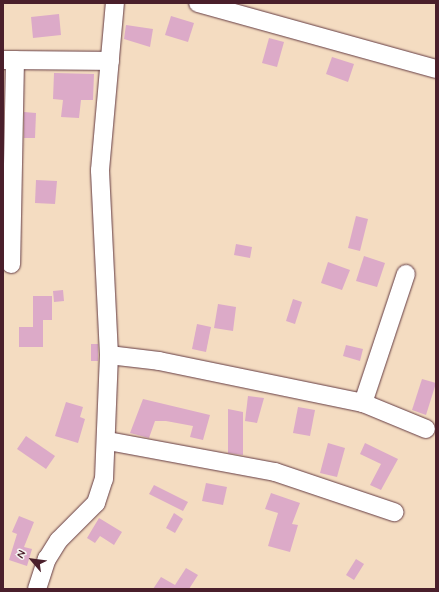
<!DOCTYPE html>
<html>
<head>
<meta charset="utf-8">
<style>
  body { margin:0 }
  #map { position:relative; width:439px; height:592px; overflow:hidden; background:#f4dcc1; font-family:Mynerve,sans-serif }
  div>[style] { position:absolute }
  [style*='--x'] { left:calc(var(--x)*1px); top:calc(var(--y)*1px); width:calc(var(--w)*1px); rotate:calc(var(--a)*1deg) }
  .building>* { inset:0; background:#dcaac8 }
  .roads { filter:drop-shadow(0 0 1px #643b42) drop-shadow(0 0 1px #643b42) }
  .minor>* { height:18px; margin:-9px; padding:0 9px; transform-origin:9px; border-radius:9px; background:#fff }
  span { translate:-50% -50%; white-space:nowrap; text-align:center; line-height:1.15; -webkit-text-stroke:3.5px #f6f6f2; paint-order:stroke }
  .frame { position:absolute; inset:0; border:4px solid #4a1f2b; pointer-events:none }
  .north { position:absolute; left:12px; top:540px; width:40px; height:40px; -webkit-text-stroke:3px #f6f6f2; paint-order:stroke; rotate:298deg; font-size:11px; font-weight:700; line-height:16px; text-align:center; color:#4a1f2b }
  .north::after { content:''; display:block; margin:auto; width:14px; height:18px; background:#4a1f2b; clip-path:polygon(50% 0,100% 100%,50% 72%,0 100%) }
</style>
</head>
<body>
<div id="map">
  <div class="building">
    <i style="clip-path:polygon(59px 14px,61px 35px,33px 38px,31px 17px)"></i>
    <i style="clip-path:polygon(171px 16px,194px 23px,188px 42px,165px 35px)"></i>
    <i style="clip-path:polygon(126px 25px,153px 29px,150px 47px,124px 39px)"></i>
    <i style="clip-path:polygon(269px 38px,284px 42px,277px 67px,262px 63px)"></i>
    <i style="clip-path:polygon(332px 57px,354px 64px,348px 82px,326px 74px)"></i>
    <i style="clip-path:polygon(54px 73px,94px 74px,93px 100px,81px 100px,79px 118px,61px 117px,63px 100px,53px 99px)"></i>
    <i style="clip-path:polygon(24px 112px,36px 113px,35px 138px,24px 138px)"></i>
    <i style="clip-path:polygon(36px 180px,57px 181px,55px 204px,35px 203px)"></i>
    <i style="clip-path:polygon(356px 216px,368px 219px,360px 251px,348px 248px)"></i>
    <i style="clip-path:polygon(236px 244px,252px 247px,250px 258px,234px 255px)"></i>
    <i style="clip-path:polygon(364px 256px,385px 263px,377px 287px,356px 281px)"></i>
    <i style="clip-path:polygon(328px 262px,350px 270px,342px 290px,321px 283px)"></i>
    <i style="clip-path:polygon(63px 290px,64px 301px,54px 302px,53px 291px)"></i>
    <i style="clip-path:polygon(33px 296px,52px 296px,52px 320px,43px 320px,43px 347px,19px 347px,19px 327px,33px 327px)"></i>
    <i style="clip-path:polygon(293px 299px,302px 302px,295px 324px,286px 321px)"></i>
    <i style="clip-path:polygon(218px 304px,236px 307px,233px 331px,214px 328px)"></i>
    <i style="clip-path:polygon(197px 324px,211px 327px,206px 352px,192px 349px)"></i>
    <i style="clip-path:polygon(91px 344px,98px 344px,98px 361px,91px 361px)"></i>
    <i style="clip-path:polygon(346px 345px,363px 349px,360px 361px,343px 356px)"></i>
    <i style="clip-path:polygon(422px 379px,436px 383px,426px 415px,412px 410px)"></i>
    <i style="clip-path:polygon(248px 396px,264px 398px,257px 423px,245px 421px)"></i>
    <i style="clip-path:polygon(143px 399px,210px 415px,203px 440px,190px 437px,193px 426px,166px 421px,155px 421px,149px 438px,130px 433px)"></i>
    <i style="clip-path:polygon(66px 402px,83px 407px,80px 417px,85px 419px,78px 443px,55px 436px)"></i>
    <i style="clip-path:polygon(298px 407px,315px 410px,310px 436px,293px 433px)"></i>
    <i style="clip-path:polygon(228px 409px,243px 412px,243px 455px,228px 453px)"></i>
    <i style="clip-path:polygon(26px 436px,55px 456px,46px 469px,17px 449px)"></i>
    <i style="clip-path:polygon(328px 443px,345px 448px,337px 477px,320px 473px)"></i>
    <i style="clip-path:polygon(365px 443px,398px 459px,381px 490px,370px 485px,381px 464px,360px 454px)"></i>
    <i style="clip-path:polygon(206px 483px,227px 487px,223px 505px,202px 501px)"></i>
    <i style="clip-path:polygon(154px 485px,188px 502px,183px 511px,149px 494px)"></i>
    <i style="clip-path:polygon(271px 493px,300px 503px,292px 524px,298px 525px,290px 552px,268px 546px,278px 513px,265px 509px)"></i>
    <i style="clip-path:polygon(174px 513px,183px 519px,175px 533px,166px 528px)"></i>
    <i style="clip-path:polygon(19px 516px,34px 522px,24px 547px,32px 549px,27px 566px,9px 560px,17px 534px,12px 532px)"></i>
    <i style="clip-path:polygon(99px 518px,122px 532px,114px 545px,100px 536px,95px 543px,87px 538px)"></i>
    <i style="clip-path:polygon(356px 559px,364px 564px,354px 580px,346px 575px)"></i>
    <i style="clip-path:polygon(186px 568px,198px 575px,189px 589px,153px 589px,161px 577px,175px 585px)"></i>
  </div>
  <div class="roads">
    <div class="minor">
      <i style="--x:198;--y:3;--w:247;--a:15.5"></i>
      <i style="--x:3;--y:60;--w:12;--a:0"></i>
      <i style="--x:15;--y:60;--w:204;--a:91.1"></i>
      <i style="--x:15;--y:60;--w:95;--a:0.6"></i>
      <i style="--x:109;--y:355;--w:50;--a:6.8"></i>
      <i style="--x:159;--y:361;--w:208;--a:11.6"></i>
      <i style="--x:363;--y:403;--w:68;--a:22.4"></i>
      <i style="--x:363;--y:403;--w:136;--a:-71.6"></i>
      <i style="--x:108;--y:441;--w:170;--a:10.5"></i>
      <i style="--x:275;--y:472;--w:126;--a:18.6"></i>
      <i style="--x:37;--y:589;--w:32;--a:-72"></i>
      <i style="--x:47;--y:559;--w:22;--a:-58"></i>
      <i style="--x:59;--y:540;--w:52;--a:-45"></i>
      <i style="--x:96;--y:503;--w:25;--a:-72"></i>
      <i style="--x:104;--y:479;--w:124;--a:-87.7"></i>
      <i style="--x:109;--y:355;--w:185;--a:-92.8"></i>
      <i style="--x:100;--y:170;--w:168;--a:-84.9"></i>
    </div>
  </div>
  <div class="frame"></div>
  <div class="north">N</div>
</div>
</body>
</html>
